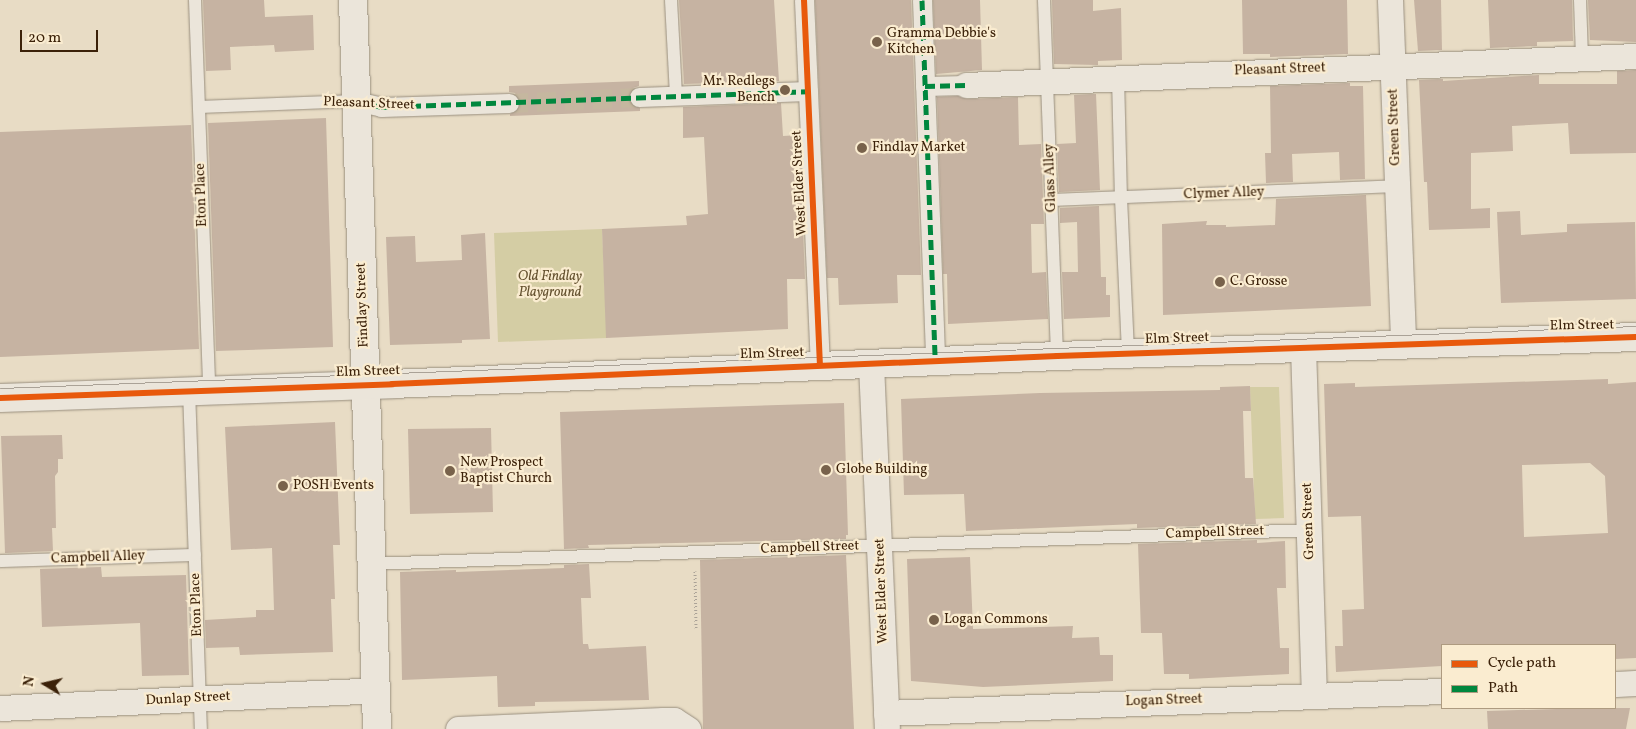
<!DOCTYPE html>
<html>
<head>
<meta charset="utf-8">
<style>
  body { margin:0 }
  #map { position:relative; width:1636px; height:729px; overflow:hidden; background:#e8dcc5; font-family:Vollkorn,serif }
  div>[style] { position:absolute }
  [style*='--x'] { left:calc(var(--x)*1px); top:calc(var(--y)*1px); width:calc(var(--w)*1px); rotate:calc(var(--a)*1deg) }
  .green>* { inset:0; background:#d4cda4 }
  .building>* { inset:0; background:#c6b3a2 }
  .pedestrian-tunnel>* { height:19px; margin-top:-9.5px; transform-origin:0; background:repeating-linear-gradient(90deg,#c5b79f 0 19px,transparent 0 28px) }
  .path>* { height:3px; margin-top:-1.5px; transform-origin:0; background:repeating-linear-gradient(90deg,#aaa297 0 1px,transparent 0 3.5px) }
  .roads { filter:drop-shadow(0 0 1px #998f7f) drop-shadow(0 0 1px #998f7f) }
  .service>* { height:12px; margin:-6px; padding:0 6px; transform-origin:6px; border-radius:6px; background:#ebe5da }
  .pedestrian>* { height:19px; margin:-9.5px; padding:0 9.5px; transform-origin:9.5px; border-radius:9.5px; background:#ebe5da }
  .minor>* { height:25px; margin:-12.5px; padding:0 12.5px; transform-origin:12.5px; border-radius:12.5px; background:#ebe5da }
  .tertiary>* { height:28px; margin:-14px; padding:0 14px; transform-origin:14px; border-radius:14px; background:#ebe5da }
  .tram>* { height:1px; margin:-0.5px; padding:0 0.5px; transform-origin:0.5px; border-radius:0.5px; background:#aaa297 }
  .quiet>* { height:5px; margin-top:-2.5px; transform-origin:0; background:repeating-linear-gradient(90deg,#00873e 0 10px,transparent 0 15px) }
  .cycleway>* { height:6px; margin:-3px; padding:0 3px; transform-origin:3px; border-radius:3px; background:#e8590c }
  .dots>* { width:14px; height:14px; translate:-50% -50%; box-sizing:border-box; border:2px solid #faecd0; border-radius:50% }
  span { translate:-50% -50%; white-space:nowrap; text-align:center; line-height:1.15; -webkit-text-stroke:4.5px #faecd0; paint-order:stroke }
  .poi-label { font-size:14px; color:#3b2109 }
  .left { translate:0 -50%; text-align:left }
  .right { translate:-100% -50%; text-align:right }
  .street-label { font-size:14px; color:#3b2109 }
  .park-label { font-size:14px; color:#64512f; font-style:italic }
  .legend { position:absolute; left:1441px; top:644px; width:175px; height:65px; box-sizing:border-box; background:#faecd0; border:1px solid #ae9b80; margin:0; padding:6px 9px; list-style:none; font-size:15px; color:#3b2109 }
  .legend li { display:flex; align-items:center; gap:10px; height:25px }
  .legend b { width:25px; border:1px solid #ae9b80 }
  .north { position:absolute; left:20px; top:659px; width:50px; height:50px; -webkit-text-stroke:4px #faecd0; paint-order:stroke; rotate:279deg; font-size:14px; font-weight:700; line-height:20px; text-align:center; color:#3b2109 }
  .north::after { content:''; display:block; margin:auto; width:18px; height:22px; background:#3b2109; clip-path:polygon(50% 0,100% 100%,50% 72%,0 100%) }
  .scale { position:absolute; left:20px; top:30px; width:78px; height:22px; box-sizing:border-box; border:2px solid #3b2109; border-top:0; padding-left:6px; font-size:15px; line-height:18px; white-space:nowrap; color:#3b2109; -webkit-text-stroke:4px #faecd0; paint-order:stroke }
</style>
</head>
<body>
<div id="map">
  <div class="green">
    <i style="clip-path:polygon(602px 229px,607px 338px,498px 342px,494px 233px)"></i>
    <i style="clip-path:polygon(1250px 387px,1279px 387px,1284px 518px,1255px 519px)"></i>
  </div>
  <div class="building">
    <i style="clip-path:polygon(203px 0,264px 0,265px 17px,313px 15px,314px 50px,275px 52px,274px 45px,230px 47px,231px 70px,206px 71px)"></i>
    <i style="clip-path:polygon(679px 0,774px 0,779px 81px,684px 84px)"></i>
    <i style="clip-path:polygon(815px 0,911px 0,921px 275px,897px 275px,898px 303px,839px 305px,838px 278px,827px 278px)"></i>
    <i style="clip-path:polygon(933px 0,980px 0,982px 70px,936px 74px)"></i>
    <i style="clip-path:polygon(1052px 0,1093px 0,1093px 11px,1121px 8px,1122px 60px,1098px 61px,1098px 65px,1054px 64px)"></i>
    <i style="clip-path:polygon(1242px 0,1347px 0,1348px 54px,1270px 57px,1270px 54px,1243px 54px)"></i>
    <i style="clip-path:polygon(1414px 0,1441px 0,1442px 50px,1418px 51px)"></i>
    <i style="clip-path:polygon(1488px 0,1572px 0,1573px 41px,1537px 42px,1537px 46px,1490px 48px)"></i>
    <i style="clip-path:polygon(1588px 0,1636px 0,1636px 42px,1590px 40px)"></i>
    <i style="clip-path:polygon(1636px 70px,1636px 153px,1570px 154px,1568px 123px,1512px 126px,1513px 151px,1471px 153px,1471px 209px,1490px 208px,1490px 228px,1429px 230px,1427px 182px,1424px 182px,1419px 80px,1443px 79px,1443px 81px,1539px 75px,1539px 84px,1617px 84px,1617px 71px)"></i>
    <i style="clip-path:polygon(639px 81px,639px 86px,633px 88px,628px 97px,630px 103px,640px 108px,640px 111px,510px 116px,510px 114px,519px 109px,520px 102px,515px 93px,509px 92px,509px 86px)"></i>
    <i style="clip-path:polygon(1350px 83px,1350px 86px,1363px 86px,1365px 179px,1340px 180px,1339px 152px,1292px 154px,1293px 182px,1266px 183px,1265px 153px,1271px 153px,1270px 86px)"></i>
    <i style="clip-path:polygon(1096px 94px,1100px 190px,1059px 192px,1057px 144px,1076px 143px,1074px 95px)"></i>
    <i style="clip-path:polygon(958px 96px,967px 99px,1018px 97px,1019px 145px,1041px 144px,1044px 224px,1031px 224px,1032px 273px,1046px 272px,1048px 319px,948px 324px,947px 274px,943px 274px,937px 97px)"></i>
    <i style="clip-path:polygon(781px 103px,783px 136px,799px 135px,805px 279px,787px 279px,788px 329px,606px 338px,602px 229px,687px 225px,686px 216px,708px 214px,704px 137px,683px 138px,683px 107px)"></i>
    <i style="clip-path:polygon(326px 118px,333px 347px,216px 351px,208px 123px)"></i>
    <i style="clip-path:polygon(191px 125px,199px 349px,0 357px,0 132px)"></i>
    <i style="clip-path:polygon(1366px 195px,1371px 306px,1163px 315px,1162px 224px,1207px 221px,1206px 225px,1226px 225px,1226px 227px,1275px 225px,1276px 199px)"></i>
    <i style="clip-path:polygon(1099px 206px,1101px 277px,1106px 277px,1106px 295px,1110px 295px,1110px 317px,1064px 319px,1062px 272px,1078px 272px,1077px 222px,1060px 223px,1060px 208px)"></i>
    <i style="clip-path:polygon(1520px 211px,1521px 235px,1567px 232px,1567px 224px,1635px 222px,1636px 299px,1501px 303px,1497px 212px)"></i>
    <i style="clip-path:polygon(485px 233px,490px 339px,462px 340px,462px 343px,390px 345px,386px 237px,415px 236px,416px 262px,462px 260px,461px 235px)"></i>
    <i style="clip-path:polygon(evenodd,1608px 379px,1608px 384px,1636px 382px,1636px 658px,1615px 659px,1615px 645px,1442px 645px,1442px 666px,1336px 672px,1335px 646px,1343px 646px,1342px 610px,1364px 609px,1361px 516px,1328px 517px,1324px 384px,1355px 383px,1355px 387px,1608px 379px,1590px 463px,1605px 476px,1608px 533px,1524px 537px,1522px 465px,1590px 463px)"></i>
    <i style="clip-path:polygon(1250px 386px,1251px 411px,1243px 411px,1245px 478px,1253px 478px,1256px 524px,1137px 528px,1137px 524px,966px 531px,964px 494px,904px 495px,901px 399px,1040px 393px,1220px 390px,1220px 387px)"></i>
    <i style="clip-path:polygon(844px 403px,848px 535px,846px 535px,846px 539px,588px 545px,589px 548px,564px 549px,560px 412px)"></i>
    <i style="clip-path:polygon(335px 422px,340px 545px,333px 545px,335px 599px,331px 599px,333px 652px,240px 655px,239px 647px,206px 648px,205px 620px,256px 617px,256px 610px,274px 610px,272px 548px,231px 550px,225px 427px)"></i>
    <i style="clip-path:polygon(491px 428px,493px 512px,410px 514px,408px 429px)"></i>
    <i style="clip-path:polygon(62px 435px,63px 459px,58px 459px,58px 472px,55px 476px,56px 528px,52px 528px,53px 551px,5px 553px,1px 436px)"></i>
    <i style="clip-path:polygon(1257px 540px,1257px 543px,1285px 541px,1286px 588px,1277px 588px,1280px 648px,1289px 648px,1289px 674px,1189px 679px,1189px 674px,1164px 674px,1162px 633px,1141px 633px,1138px 544px)"></i>
    <i style="clip-path:polygon(846px 555px,854px 729px,703px 729px,700px 560px)"></i>
    <i style="clip-path:polygon(970px 557px,973px 629px,1073px 626px,1072px 638px,1099px 637px,1100px 655px,1113px 655px,1113px 681px,983px 687px,911px 681px,907px 559px)"></i>
    <i style="clip-path:polygon(589px 564px,591px 598px,581px 598px,583px 644px,588px 644px,589px 649px,646px 646px,649px 700px,535px 702px,535px 706px,498px 707px,497px 676px,402px 680px,400px 572px,456px 570px,456px 572px,564px 568px,564px 565px)"></i>
    <i style="clip-path:polygon(101px 567px,102px 577px,186px 575px,189px 675px,142px 676px,140px 623px,42px 627px,40px 569px)"></i>
    <i style="clip-path:polygon(1589px 708px,1630px 708px,1626px 729px,1488px 729px,1487px 711px)"></i>
  </div>
  <div class="pedestrian-tunnel">
    <i style="--x:509;--y:103;--w:130;--a:-2.6"></i>
  </div>
  <div class="path">
    <i style="--x:695;--y:571;--w:57;--a:89"></i>
  </div>
  <div class="roads">
    <div class="service">
      <i style="--x:195;--y:0;--w:391;--a:87.9"></i>
      <i style="--x:671;--y:0;--w:95;--a:87"></i>
      <i style="--x:1044;--y:0;--w:356;--a:87.9"></i>
      <i style="--x:1580;--y:0;--w:57;--a:88"></i>
      <i style="--x:1118;--y:77;--w:121;--a:88.6"></i>
      <i style="--x:1121;--y:198;--w:155;--a:87.4"></i>
      <i style="--x:199;--y:107;--w:157;--a:-2.2"></i>
      <i style="--x:1051;--y:200;--w:346;--a:-2.3"></i>
      <i style="--x:189;--y:390;--w:339;--a:88"></i>
      <i style="--x:0;--y:561;--w:195;--a:-1.8"></i>
      <i style="--x:370;--y:564;--w:941;--a:-2.07"></i>
    </div>
    <div class="pedestrian">
      <i style="--x:804;--y:0;--w:365;--a:87.5"></i>
      <i style="--x:922;--y:0;--w:361;--a:87.9"></i>
      <i style="--x:925;--y:86;--w:41;--a:-1.4"></i>
      <i style="--x:639;--y:97;--w:169;--a:-2"></i>
      <i style="--x:356;--y:101;--w:26;--a:13"></i>
      <i style="--x:381;--y:107;--w:128;--a:-1.8"></i>
    </div>
    <div class="minor">
      <i style="--x:1390;--y:0;--w:343;--a:87.8"></i>
      <i style="--x:966;--y:85;--w:671;--a:-2.48"></i>
      <i style="--x:1303;--y:347;--w:349;--a:88.2"></i>
      <i style="--x:871;--y:364;--w:364;--a:87.5"></i>
      <i style="--x:1615;--y:684;--w:21;--a:-3"></i>
      <i style="--x:0;--y:708;--w:375;--a:-2.7"></i>
      <i style="--x:886;--y:713;--w:556;--a:-2.27"></i>
      <i style="--x:458;--y:729;--w:205;--a:-2.5"></i>
      <i style="--x:663;--y:720;--w:11;--a:0"></i>
      <i style="--x:674;--y:720;--w:17;--a:33"></i>
    </div>
    <div class="tertiary">
      <i style="--x:353;--y:0;--w:729;--a:88.11"></i>
      <i style="--x:0;--y:398;--w:392;--a:-2"></i>
      <i style="--x:392;--y:384;--w:666;--a:-2.41"></i>
      <i style="--x:1057;--y:356;--w:579;--a:-1.88"></i>
    </div>
  </div>
  <div class="tram">
    <i style="--x:0;--y:388;--w:1637;--a:-2.17"></i>
  </div>
  <div class="quiet">
    <i style="--x:922;--y:0;--w:361;--a:87.9"></i>
    <i style="--x:925;--y:86;--w:41;--a:-1.4"></i>
    <i style="--x:356;--y:101;--w:26;--a:13"></i>
    <i style="--x:381;--y:107;--w:427;--a:-2.1"></i>
  </div>
  <div class="cycleway">
    <i style="--x:804;--y:0;--w:365;--a:87.5"></i>
    <i style="--x:0;--y:398;--w:392;--a:-2"></i>
    <i style="--x:392;--y:384;--w:666;--a:-2.41"></i>
    <i style="--x:1057;--y:356;--w:579;--a:-1.88"></i>
  </div>
  <div class="dots">
    <i style="left:877px;top:42px;background:#78624b"></i>
    <i style="left:785px;top:90px;background:#78624b"></i>
    <i style="left:862px;top:148px;background:#78624b"></i>
    <i style="left:1220px;top:282px;background:#78624b"></i>
    <i style="left:826px;top:470px;background:#78624b"></i>
    <i style="left:450px;top:471px;background:#78624b"></i>
    <i style="left:283px;top:486px;background:#78624b"></i>
    <i style="left:934px;top:620px;background:#78624b"></i>
  </div>
  <div class="poi-label">
    <span class="left" style="left:887px;top:42px">Gramma Debbie's<br>Kitchen</span>
    <span class="right" style="left:775px;top:90px">Mr. Redlegs<br>Bench</span>
    <span class="left" style="left:872px;top:148px">Findlay Market</span>
    <span class="left" style="left:1230px;top:282px">C. Grosse</span>
    <span class="left" style="left:460px;top:471px">New Prospect<br>Baptist Church</span>
    <span class="left" style="left:836px;top:470px">Globe Building</span>
    <span class="left" style="left:293px;top:486px">POSH Events</span>
    <span class="left" style="left:944px;top:620px">Logan Commons</span>
  </div>
  <div class="street-label">
    <span style="left:1280px;top:70px;rotate:-2deg">Pleasant Street</span>
    <span style="left:369px;top:104px;rotate:2deg">Pleasant Street</span>
    <span style="left:1395px;top:127px;rotate:-92deg">Green Street</span>
    <span style="left:1051px;top:178px;rotate:-92deg">Glass Alley</span>
    <span style="left:800px;top:183px;rotate:-93deg">West Elder Street</span>
    <span style="left:1224px;top:194px;rotate:-2deg">Clymer Alley</span>
    <span style="left:202px;top:195px;rotate:-92deg">Eton Place</span>
    <span style="left:363px;top:305px;rotate:-92deg">Findlay Street</span>
    <span style="left:1582px;top:326px;rotate:-1deg">Elm Street</span>
    <span style="left:1177px;top:339px;rotate:-2deg">Elm Street</span>
    <span style="left:772px;top:354px;rotate:-2deg">Elm Street</span>
    <span style="left:368px;top:372px;rotate:-2deg">Elm Street</span>
    <span style="left:1309px;top:521px;rotate:-92deg">Green Street</span>
    <span style="left:1215px;top:533px;rotate:-2deg">Campbell Street</span>
    <span style="left:810px;top:548px;rotate:-2deg">Campbell Street</span>
    <span style="left:98px;top:558px;rotate:-2deg">Campbell Alley</span>
    <span style="left:882px;top:591px;rotate:-92deg">West Elder Street</span>
    <span style="left:197px;top:605px;rotate:-92deg">Eton Place</span>
    <span style="left:188px;top:699px;rotate:-3deg">Dunlap Street</span>
    <span style="left:1164px;top:701px;rotate:-2deg">Logan Street</span>
  </div>
  <div class="park-label">
    <span style="left:550px;top:285px">Old Findlay<br>Playground</span>
  </div>
  <ul class="legend">
  <li><b style="height:6px;background:#e8590c"></b>Cycle path</li>
  <li><b style="height:6px;background:#00873e"></b>Path</li>
  </ul>
  <div class="north">N</div>
  <div class="scale">20 m</div>
</div>
</body>
</html>
